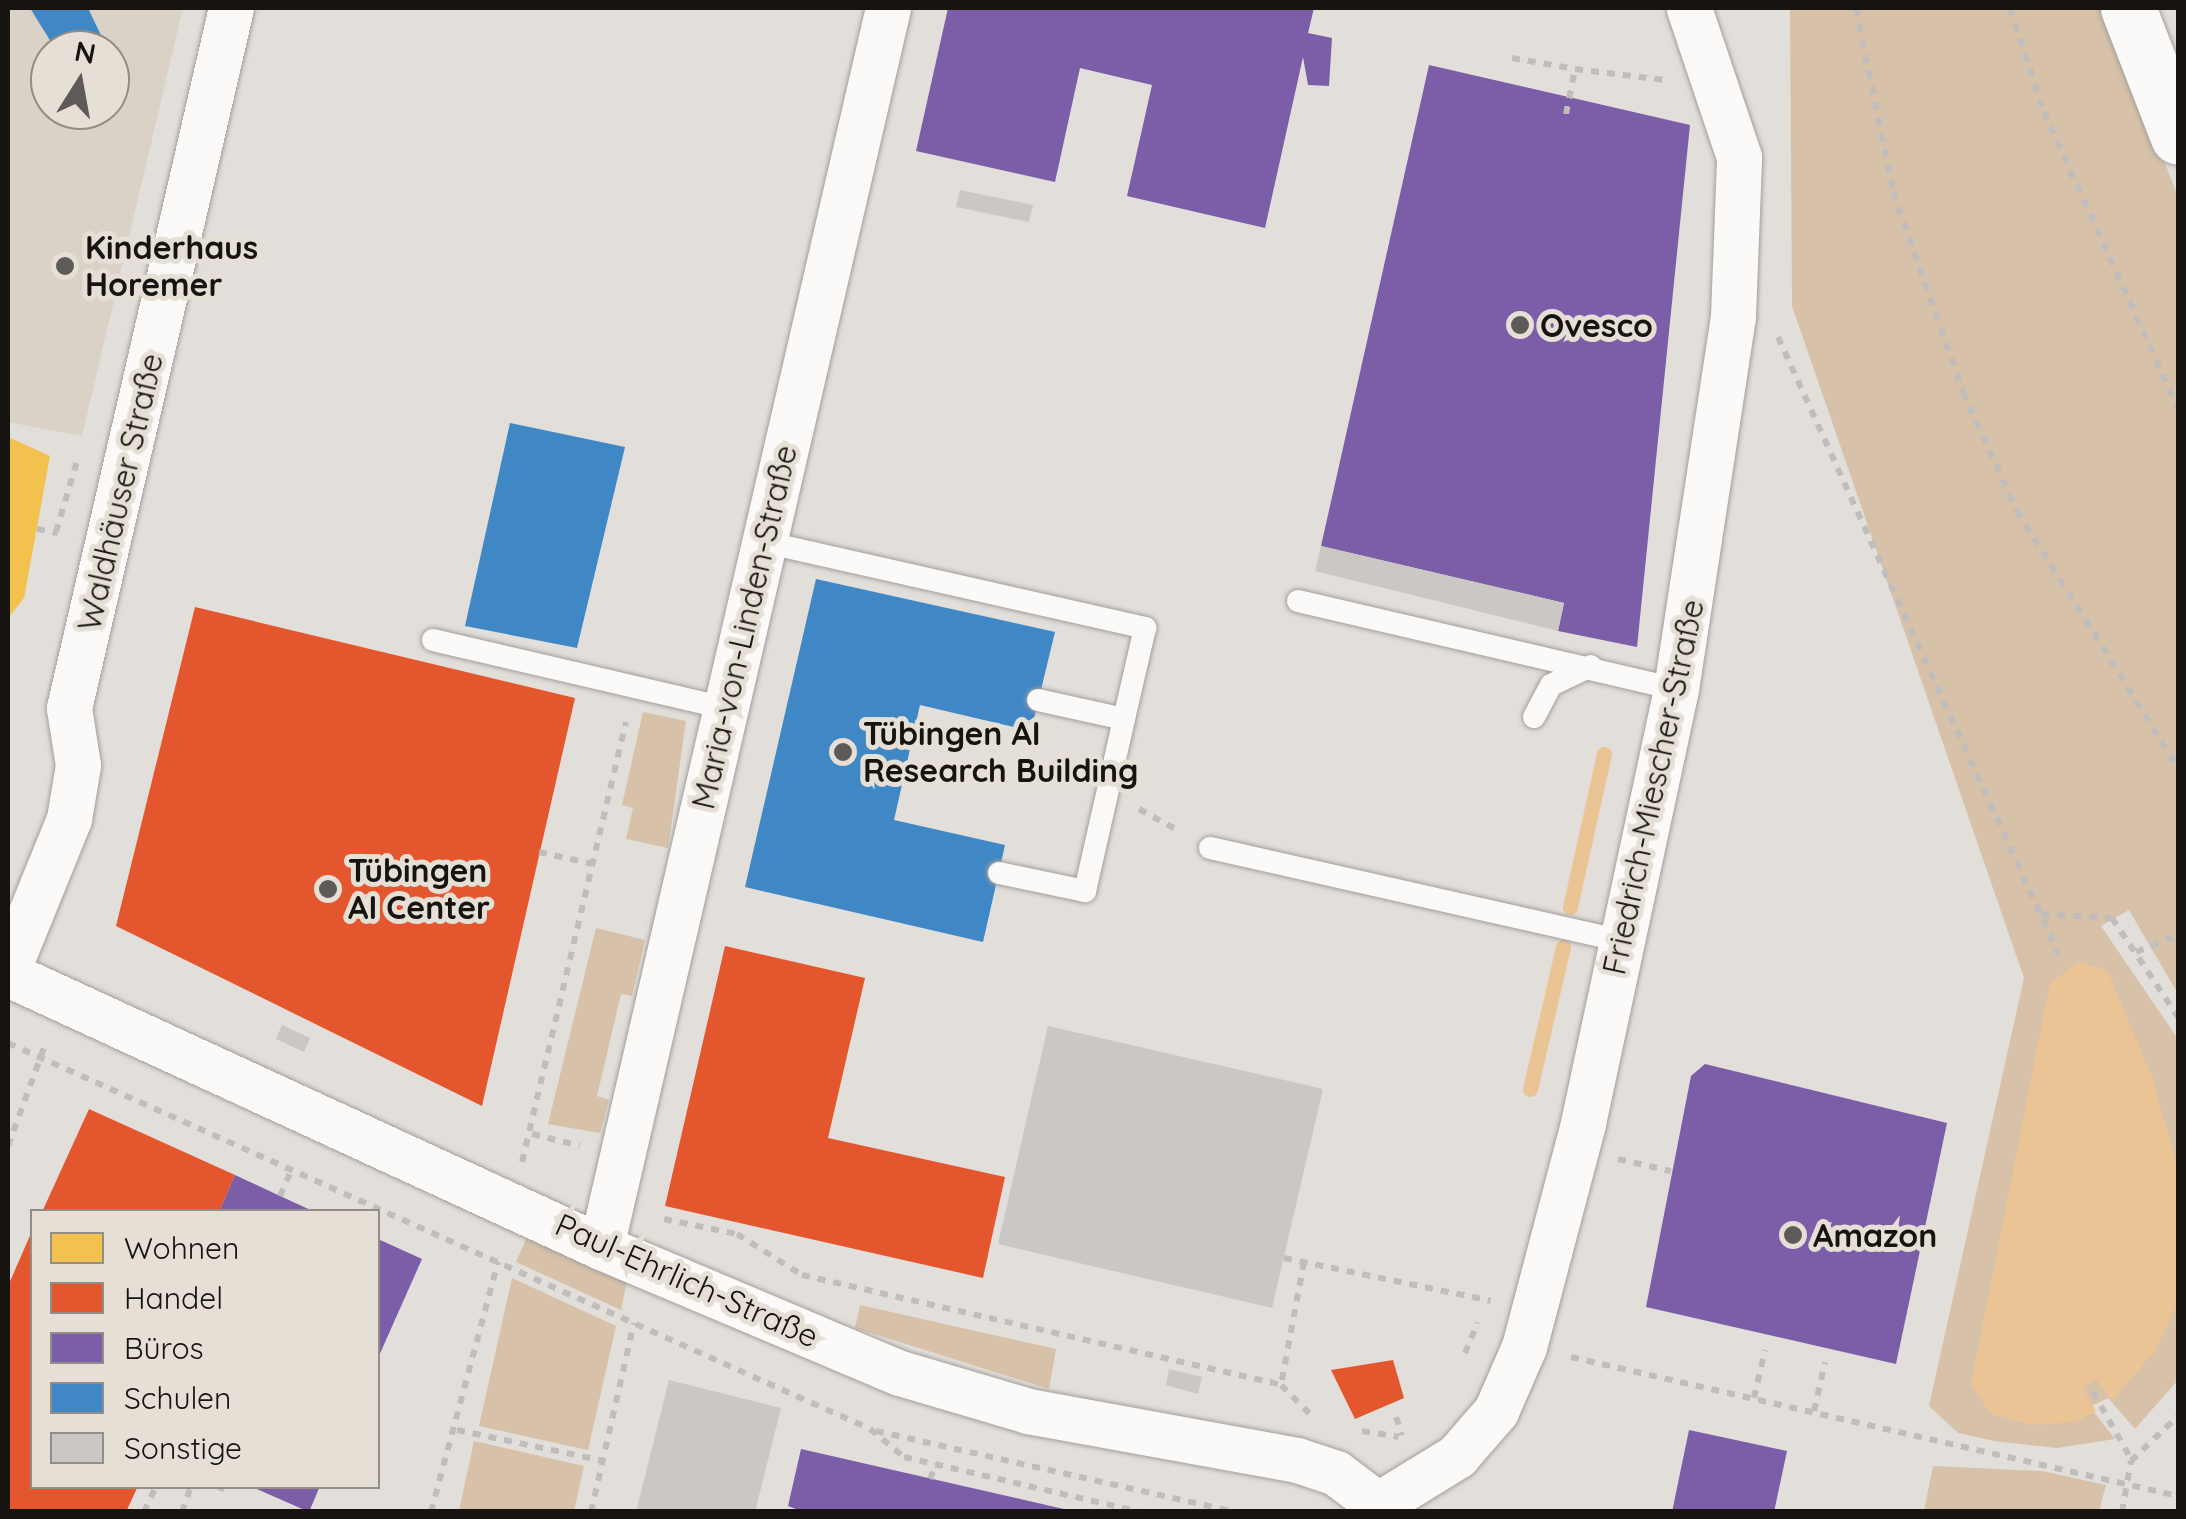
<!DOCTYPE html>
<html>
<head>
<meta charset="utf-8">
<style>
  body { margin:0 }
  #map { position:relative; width:2186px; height:1519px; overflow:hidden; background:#e2deda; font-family:Quicksand,sans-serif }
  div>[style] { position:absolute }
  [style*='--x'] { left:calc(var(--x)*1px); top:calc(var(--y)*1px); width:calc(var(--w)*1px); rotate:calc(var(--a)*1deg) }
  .built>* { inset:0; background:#dad1c7 }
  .green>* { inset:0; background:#d7c1a9 }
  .water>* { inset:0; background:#ebc495 }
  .homes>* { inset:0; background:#f2c14e }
  .shops>* { inset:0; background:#e4572e }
  .offices>* { inset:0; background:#7b5ea7 }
  .schools>* { inset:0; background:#3f88c5 }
  .stream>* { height:15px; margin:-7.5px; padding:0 7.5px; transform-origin:7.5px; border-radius:7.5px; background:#ebc495 }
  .building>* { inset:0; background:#cac7c4 }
  .path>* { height:6px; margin-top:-3px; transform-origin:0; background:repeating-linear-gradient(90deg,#bfbebd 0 8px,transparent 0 16px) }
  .roads { filter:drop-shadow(0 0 2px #a29f9c) drop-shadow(0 0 2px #a29f9c) }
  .lane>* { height:22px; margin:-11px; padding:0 11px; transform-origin:11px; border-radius:11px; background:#fbfaf9 }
  .street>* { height:45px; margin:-22.5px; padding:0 22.5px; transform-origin:22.5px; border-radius:22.5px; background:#fbfaf9 }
  .secondary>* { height:55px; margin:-27.5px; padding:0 27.5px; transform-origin:27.5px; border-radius:27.5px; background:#fbfaf9 }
  .dots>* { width:28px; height:28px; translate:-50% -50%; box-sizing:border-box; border:5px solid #e6dfd6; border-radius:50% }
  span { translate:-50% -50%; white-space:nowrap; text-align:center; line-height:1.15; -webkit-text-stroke:10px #e6dfd6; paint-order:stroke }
  .poi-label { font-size:32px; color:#161310; font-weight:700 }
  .left { translate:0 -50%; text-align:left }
  .street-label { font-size:32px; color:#161310 }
  .frame { position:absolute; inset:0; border:10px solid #161310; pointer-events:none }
  .legend { position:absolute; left:30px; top:1209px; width:350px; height:280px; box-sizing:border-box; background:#e6dfd6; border:2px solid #938d87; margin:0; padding:12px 18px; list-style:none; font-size:30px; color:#161310 }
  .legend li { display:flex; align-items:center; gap:20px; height:50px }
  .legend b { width:50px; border:2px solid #938d87 }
  .north { position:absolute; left:30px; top:30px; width:100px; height:100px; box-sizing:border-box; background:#e6dfd6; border:2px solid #938d87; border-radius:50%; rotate:11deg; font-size:28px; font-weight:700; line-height:40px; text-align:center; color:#161310 }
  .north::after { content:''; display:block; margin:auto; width:35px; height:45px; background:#5d5a57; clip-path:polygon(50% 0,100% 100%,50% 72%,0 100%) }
</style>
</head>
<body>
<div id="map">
  <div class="built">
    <i style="clip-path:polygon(evenodd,8px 8px,183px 8px,82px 436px,8px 422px,8px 8px,50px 50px,110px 50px,110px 110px,50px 110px,50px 50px)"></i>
  </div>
  <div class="green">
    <i style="clip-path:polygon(1790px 8px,2105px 8px,2178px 197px,2178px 994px,2129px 910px,2101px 926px,2178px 1039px,2178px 1380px,2135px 1429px,2108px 1398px,2090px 1407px,2115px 1439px,2057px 1448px,1994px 1441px,1958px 1433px,1929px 1406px,2024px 978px,1792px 306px)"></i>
    <i style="clip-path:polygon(643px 712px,686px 721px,668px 848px,626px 839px,633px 808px,622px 805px)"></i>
    <i style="clip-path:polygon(596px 928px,645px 940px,632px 996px,621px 994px,597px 1096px,609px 1100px,600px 1133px,548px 1124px)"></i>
    <i style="clip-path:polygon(530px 1230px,628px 1276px,621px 1310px,516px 1262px)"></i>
    <i style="clip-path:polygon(512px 1278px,616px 1326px,588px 1450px,479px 1426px)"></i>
    <i style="clip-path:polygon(860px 1305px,1056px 1349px,1049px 1389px,855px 1328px)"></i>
    <i style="clip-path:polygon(474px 1441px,584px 1466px,574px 1511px,459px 1511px)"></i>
    <i style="clip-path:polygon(1933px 1466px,2042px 1471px,2106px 1485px,2099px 1511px,1924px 1511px)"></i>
  </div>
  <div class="water">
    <i style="clip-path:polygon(2079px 962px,2107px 970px,2153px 1080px,2178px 1171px,2178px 1302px,2155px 1351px,2112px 1401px,2096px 1379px,2083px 1388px,2096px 1411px,2075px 1422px,2031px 1425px,1991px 1414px,1971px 1385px,2050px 983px)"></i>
  </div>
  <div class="homes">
    <i style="clip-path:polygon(8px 437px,50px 456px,24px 598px,8px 618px)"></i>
  </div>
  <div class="shops">
    <i style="clip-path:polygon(195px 607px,575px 698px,482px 1106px,116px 926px)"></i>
    <i style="clip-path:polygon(725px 946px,865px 978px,828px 1138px,1005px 1177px,983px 1278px,665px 1206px)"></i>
    <i style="clip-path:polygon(89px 1109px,235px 1175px,219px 1212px,42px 1212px)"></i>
    <i style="clip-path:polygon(32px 1231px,32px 1486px,138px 1486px,126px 1512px,8px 1512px,8px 1286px)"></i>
    <i style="clip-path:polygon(1393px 1360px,1404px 1398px,1355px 1419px,1331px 1370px)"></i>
  </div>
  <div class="offices">
    <i style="clip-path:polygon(948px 8px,1314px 8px,1308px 33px,1332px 38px,1329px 86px,1308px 85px,1303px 57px,1265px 228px,1127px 196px,1152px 85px,1080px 68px,1055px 182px,916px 151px)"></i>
    <i style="clip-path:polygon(1429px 65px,1690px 125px,1637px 647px,1558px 631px,1564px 603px,1321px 546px)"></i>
    <i style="clip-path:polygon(1705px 1064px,1947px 1123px,1896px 1364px,1646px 1307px,1691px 1076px)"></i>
    <i style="clip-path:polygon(235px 1175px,280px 1196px,315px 1212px,219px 1212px)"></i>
    <i style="clip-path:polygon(378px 1239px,422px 1259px,378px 1358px)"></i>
    <i style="clip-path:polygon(1689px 1430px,1787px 1451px,1774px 1512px,1672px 1512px)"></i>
    <i style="clip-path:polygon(801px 1449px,1068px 1510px,1068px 1512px,804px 1512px,788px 1506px)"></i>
    <i style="clip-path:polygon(250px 1486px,320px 1486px,309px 1512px)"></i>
  </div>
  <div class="schools">
    <i style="clip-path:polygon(30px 8px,88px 8px,108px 50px,56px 50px)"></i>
    <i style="clip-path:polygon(510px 423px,625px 447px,577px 648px,465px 626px)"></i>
    <i style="clip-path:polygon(816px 579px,1055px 632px,1031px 731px,920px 705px,894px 820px,1005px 845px,983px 942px,745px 887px)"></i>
  </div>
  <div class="stream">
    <i style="--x:1570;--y:907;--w:157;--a:-77.5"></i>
    <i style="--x:1530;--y:1089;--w:146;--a:-76.9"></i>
  </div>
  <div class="building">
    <i style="clip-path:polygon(960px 190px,1033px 205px,1029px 222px,956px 207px)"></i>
    <i style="clip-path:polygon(1321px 546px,1564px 603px,1558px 631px,1315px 571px)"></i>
    <i style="clip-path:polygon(282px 1025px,310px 1038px,304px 1052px,276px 1039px)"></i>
    <i style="clip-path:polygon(1048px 1026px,1323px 1089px,1272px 1308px,998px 1244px)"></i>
    <i style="clip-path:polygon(1169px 1369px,1202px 1377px,1198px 1394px,1166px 1385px)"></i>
    <i style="clip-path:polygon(669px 1380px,781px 1408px,755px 1512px,636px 1512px)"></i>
  </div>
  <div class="path">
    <i style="--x:1856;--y:8;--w:188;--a:78.6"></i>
    <i style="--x:1893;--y:192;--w:212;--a:70.7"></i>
    <i style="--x:1963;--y:392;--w:131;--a:65.6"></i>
    <i style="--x:2017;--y:511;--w:303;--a:57.9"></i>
    <i style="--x:2010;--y:8;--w:109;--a:71.9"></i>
    <i style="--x:2044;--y:112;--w:326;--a:65.7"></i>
    <i style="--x:1512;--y:58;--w:64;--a:9.9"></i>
    <i style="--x:1566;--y:114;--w:46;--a:-78.7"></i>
    <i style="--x:1575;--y:69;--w:90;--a:7"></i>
    <i style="--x:1778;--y:337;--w:679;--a:65.55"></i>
    <i style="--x:37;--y:529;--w:21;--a:11"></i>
    <i style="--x:56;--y:532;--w:74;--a:-73.5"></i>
    <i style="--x:1139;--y:809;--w:48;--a:28.7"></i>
    <i style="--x:539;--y:852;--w:55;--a:12.5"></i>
    <i style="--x:2041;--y:914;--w:71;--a:3.2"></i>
    <i style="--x:2112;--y:918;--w:119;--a:56.3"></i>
    <i style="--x:2136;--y:952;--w:45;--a:-22"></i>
    <i style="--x:8;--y:1043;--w:944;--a:24.12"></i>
    <i style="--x:870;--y:1429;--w:44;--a:39.5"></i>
    <i style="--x:904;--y:1457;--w:243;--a:13.1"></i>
    <i style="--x:532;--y:1134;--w:49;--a:14"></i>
    <i style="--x:8;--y:1146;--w:111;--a:-69.9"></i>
    <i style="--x:1618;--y:1159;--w:54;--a:12.8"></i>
    <i style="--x:522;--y:1162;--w:452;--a:-76.7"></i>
    <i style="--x:280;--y:1196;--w:27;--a:-66"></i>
    <i style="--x:664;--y:1219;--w:75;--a:11.6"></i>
    <i style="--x:737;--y:1234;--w:77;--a:32.2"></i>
    <i style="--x:802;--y:1275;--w:491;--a:12.9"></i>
    <i style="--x:1284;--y:1258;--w:211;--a:11.7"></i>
    <i style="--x:1304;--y:1262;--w:125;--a:100.6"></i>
    <i style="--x:1281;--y:1385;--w:40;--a:45"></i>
    <i style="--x:1465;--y:1353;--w:33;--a:-67"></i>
    <i style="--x:1571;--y:1357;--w:623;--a:12.9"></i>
    <i style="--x:2093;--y:1392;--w:77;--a:60.4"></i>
    <i style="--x:1754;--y:1398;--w:49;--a:-77.1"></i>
    <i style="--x:1814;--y:1411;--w:50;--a:-77.3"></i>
    <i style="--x:1396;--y:1417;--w:19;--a:72"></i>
    <i style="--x:457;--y:1430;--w:150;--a:11.9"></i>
    <i style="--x:876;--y:1431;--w:369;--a:12.7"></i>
    <i style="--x:1362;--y:1431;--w:37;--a:9"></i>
    <i style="--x:930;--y:1479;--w:16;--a:-68"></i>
    <i style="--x:217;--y:1486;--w:16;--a:27"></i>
    <i style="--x:144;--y:1512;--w:29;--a:-65"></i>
    <i style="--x:182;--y:1512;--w:28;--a:-71"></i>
    <i style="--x:431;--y:1512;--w:259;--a:-75"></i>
    <i style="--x:591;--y:1512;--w:194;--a:-77.2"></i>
    <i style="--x:2122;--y:1512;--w:52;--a:-80"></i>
    <i style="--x:2131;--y:1461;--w:65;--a:-43.8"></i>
  </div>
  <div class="roads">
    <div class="lane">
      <i style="--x:764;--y:542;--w:391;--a:12.7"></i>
      <i style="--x:1145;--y:628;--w:93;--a:103"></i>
      <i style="--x:1124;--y:719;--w:88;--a:-167.5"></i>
      <i style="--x:1298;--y:601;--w:388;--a:13.1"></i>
      <i style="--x:433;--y:640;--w:301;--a:13.1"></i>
      <i style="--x:1534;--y:717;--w:36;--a:-62"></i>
      <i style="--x:1551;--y:685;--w:44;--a:-25.4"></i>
      <i style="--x:1210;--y:848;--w:422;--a:12.7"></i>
      <i style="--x:999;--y:873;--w:88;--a:11.8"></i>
      <i style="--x:1085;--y:891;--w:176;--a:-77.2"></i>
    </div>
    <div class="street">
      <i style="--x:8;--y:969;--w:162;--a:-67.9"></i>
      <i style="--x:69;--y:819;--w:55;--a:-80.5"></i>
      <i style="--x:78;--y:765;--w:58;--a:-99"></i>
      <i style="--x:69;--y:708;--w:719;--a:-76.97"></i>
      <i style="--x:8;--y:974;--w:653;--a:24.72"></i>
      <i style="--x:601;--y:1247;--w:324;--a:22.9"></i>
      <i style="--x:900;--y:1373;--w:134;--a:16.5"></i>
      <i style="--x:1028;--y:1411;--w:273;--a:10.3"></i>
      <i style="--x:1297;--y:1460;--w:41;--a:18.4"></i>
      <i style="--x:1336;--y:1473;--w:65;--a:36.9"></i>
      <i style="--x:601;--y:1247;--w:1272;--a:-76.96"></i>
      <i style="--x:1379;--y:1504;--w:92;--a:-31.6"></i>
      <i style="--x:1457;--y:1456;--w:60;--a:-49.1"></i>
      <i style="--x:1496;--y:1411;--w:70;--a:-66.4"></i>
      <i style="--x:1524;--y:1347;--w:232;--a:-75.2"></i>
      <i style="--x:1583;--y:1123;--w:444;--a:-77.9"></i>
      <i style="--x:1676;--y:689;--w:377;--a:-81.3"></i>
      <i style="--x:1733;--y:316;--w:159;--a:-87.8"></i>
      <i style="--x:1739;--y:157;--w:157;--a:-108.6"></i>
    </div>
    <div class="secondary">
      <i style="--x:2128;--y:8;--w:138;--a:68.8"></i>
    </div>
  </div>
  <div class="dots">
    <i style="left:65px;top:266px;background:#5d5a57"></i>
    <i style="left:1520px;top:325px;background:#5d5a57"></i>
    <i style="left:843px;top:752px;background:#5d5a57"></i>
    <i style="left:328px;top:889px;background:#5d5a57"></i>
    <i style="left:1793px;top:1235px;background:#5d5a57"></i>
  </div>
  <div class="poi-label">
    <span class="left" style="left:85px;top:266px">Kinderhaus<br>Horemer</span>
    <span class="left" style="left:1540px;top:325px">Ovesco</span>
    <span class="left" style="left:863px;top:752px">Tübingen AI<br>Research Building</span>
    <span class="left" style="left:348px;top:889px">Tübingen<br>AI Center</span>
    <span class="left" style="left:1813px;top:1235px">Amazon</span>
  </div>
  <div class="street-label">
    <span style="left:120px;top:492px;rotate:-77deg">Waldhäuser Straße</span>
    <span style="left:744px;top:627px;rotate:-77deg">Maria-von-Linden-Straße</span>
    <span style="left:1653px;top:787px;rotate:-78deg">Friedrich-Miescher-Straße</span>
    <span style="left:687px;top:1280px;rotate:24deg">Paul-Ehrlich-Straße</span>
  </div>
  <div class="frame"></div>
  <ul class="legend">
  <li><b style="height:28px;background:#f2c14e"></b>Wohnen</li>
  <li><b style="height:28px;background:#e4572e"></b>Handel</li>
  <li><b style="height:28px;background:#7b5ea7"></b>Büros</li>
  <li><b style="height:28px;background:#3f88c5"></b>Schulen</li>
  <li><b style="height:28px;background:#cac7c4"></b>Sonstige</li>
  </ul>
  <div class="north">N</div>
</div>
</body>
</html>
